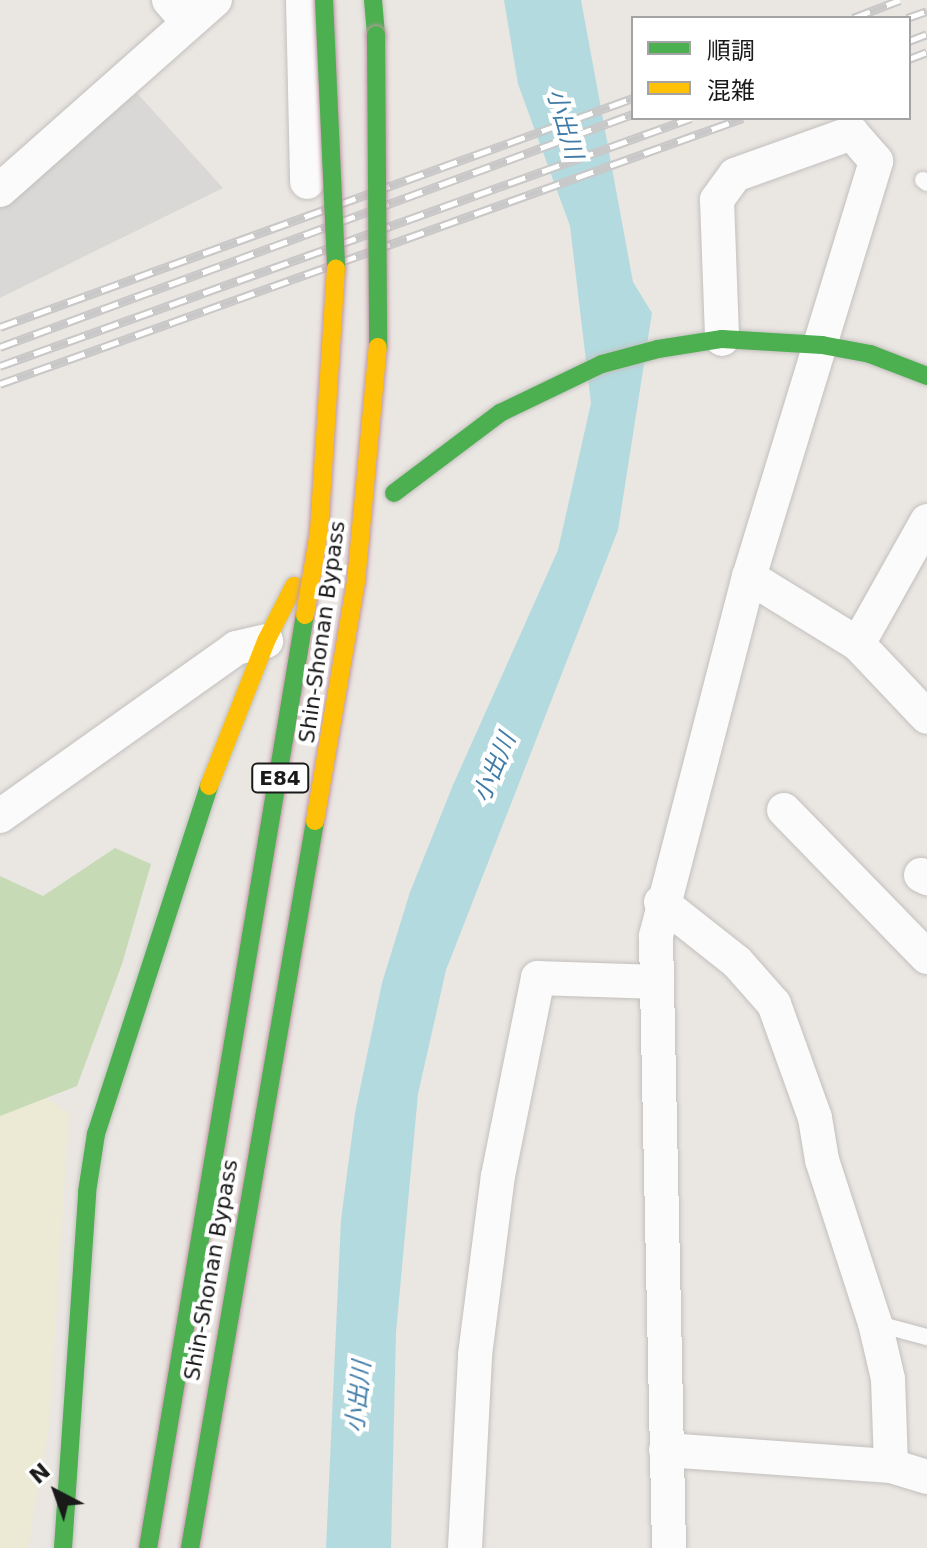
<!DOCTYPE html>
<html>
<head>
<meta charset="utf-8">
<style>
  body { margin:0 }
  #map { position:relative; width:927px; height:1548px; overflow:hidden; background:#eae6e2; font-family:"DejaVu Sans","Noto Sans JP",sans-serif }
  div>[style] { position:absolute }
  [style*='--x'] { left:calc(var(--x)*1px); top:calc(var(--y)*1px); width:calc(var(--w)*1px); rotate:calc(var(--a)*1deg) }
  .farmland>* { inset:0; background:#ecead4 }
  .forest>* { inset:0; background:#c6dab5 }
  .parking>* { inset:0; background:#dad8d6 }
  .water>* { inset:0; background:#b3dadf }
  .roads { filter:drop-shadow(0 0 2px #c2c0be) drop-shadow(0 0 2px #c2c0be) }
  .lane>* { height:16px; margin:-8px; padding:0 8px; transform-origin:8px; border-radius:8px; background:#fcfbfb }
  .street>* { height:34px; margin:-17px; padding:0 17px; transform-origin:17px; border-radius:17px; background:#fcfbfb }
  .fast>* { height:18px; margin:-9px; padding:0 9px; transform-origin:9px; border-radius:9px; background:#4caf50 }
  .slow>* { height:18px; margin:-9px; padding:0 9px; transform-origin:9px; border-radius:9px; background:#ffc107 }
  .rail>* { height:9px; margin-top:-4.5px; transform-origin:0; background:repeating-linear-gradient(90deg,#fff 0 18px,#c9c8c8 0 36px); box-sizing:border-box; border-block:2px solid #c9c8c8 }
  .bridges { filter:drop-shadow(0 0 2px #c098a7) drop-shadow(0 0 2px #c098a7) }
  .fast-bridge>* { height:18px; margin:-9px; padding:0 9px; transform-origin:9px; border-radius:9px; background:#4caf50 }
  .slow-bridge>* { height:18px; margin:-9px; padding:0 9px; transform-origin:9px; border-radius:9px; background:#ffc107 }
  span { translate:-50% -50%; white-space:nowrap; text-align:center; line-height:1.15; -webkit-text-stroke:8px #fff; paint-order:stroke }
  .shield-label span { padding:2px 6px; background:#fff; border:2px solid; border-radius:6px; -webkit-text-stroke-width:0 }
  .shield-label { font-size:20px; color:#1a1a1a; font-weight:700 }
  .street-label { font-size:22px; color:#1a1a1a }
  .water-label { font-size:24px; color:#407ca7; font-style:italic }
  .legend { position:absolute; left:631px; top:16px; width:280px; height:104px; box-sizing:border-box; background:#fff; border:2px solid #a3a3a3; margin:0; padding:10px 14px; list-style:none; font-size:24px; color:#1a1a1a }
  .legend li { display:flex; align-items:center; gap:16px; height:40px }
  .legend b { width:40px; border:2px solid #a3a3a3 }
  .north { position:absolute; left:16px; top:1452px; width:80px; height:80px; -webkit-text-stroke:6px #fff; paint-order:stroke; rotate:319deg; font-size:22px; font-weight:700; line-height:32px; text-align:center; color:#1a1a1a }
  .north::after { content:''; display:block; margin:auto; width:28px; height:36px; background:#1a1a1a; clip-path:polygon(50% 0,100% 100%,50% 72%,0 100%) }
</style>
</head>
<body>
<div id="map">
  <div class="farmland">
    <i style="clip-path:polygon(0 1068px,69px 1113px,49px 1426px,28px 1548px,0 1548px)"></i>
  </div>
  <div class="forest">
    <i style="clip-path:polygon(115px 848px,151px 864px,122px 964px,77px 1086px,0 1116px,0 876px,43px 896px)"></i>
  </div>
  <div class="parking">
    <i style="clip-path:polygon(137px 93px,223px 188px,0 298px,0 207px)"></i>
  </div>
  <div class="water">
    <i style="clip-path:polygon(504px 0,581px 0,633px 282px,652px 313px,618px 530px,446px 970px,418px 1094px,396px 1332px,391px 1548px,326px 1548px,341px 1220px,355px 1113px,382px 983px,410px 892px,453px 785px,558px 550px,591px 403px,570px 226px,518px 84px)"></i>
  </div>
  <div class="roads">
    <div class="lane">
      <i style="--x:923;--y:180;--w:5;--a:37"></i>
      <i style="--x:875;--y:1323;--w:54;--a:15.1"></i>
    </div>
    <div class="street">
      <i style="--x:169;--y:0;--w:30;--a:49"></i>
      <i style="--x:303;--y:0;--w:182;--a:88.7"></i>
      <i style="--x:0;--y:190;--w:287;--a:-41.5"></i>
      <i style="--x:749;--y:577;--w:128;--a:31.6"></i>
      <i style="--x:858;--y:644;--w:100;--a:46.6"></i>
      <i style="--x:858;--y:644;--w:141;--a:-60.7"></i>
      <i style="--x:784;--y:810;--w:205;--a:45.8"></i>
      <i style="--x:0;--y:816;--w:290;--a:-35.4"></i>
      <i style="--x:236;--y:648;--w:31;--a:-13"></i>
      <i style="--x:921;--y:875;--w:7;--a:27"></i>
      <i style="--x:661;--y:902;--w:97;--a:38.3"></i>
      <i style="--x:737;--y:962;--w:56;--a:48.6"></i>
      <i style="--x:774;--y:1004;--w:121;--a:70.2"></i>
      <i style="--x:815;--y:1118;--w:43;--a:80.5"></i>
      <i style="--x:822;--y:1160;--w:171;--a:72"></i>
      <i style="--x:875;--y:1323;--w:57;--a:76.9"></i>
      <i style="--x:888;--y:1379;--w:87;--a:88"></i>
      <i style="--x:891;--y:1466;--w:38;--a:17"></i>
      <i style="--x:666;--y:1450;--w:226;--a:4.1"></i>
      <i style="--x:465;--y:1548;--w:193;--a:-87"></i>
      <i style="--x:475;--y:1355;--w:180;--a:-82.7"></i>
      <i style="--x:498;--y:1176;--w:202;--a:-78.6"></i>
      <i style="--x:538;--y:978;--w:119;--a:1.9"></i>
      <i style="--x:669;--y:1548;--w:612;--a:-91.22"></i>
      <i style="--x:656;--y:936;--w:371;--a:-75.5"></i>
      <i style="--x:749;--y:577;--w:435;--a:-73"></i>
      <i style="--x:876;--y:161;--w:37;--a:-131"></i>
      <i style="--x:852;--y:133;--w:124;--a:160.3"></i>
      <i style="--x:735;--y:175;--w:31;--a:126"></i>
      <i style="--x:717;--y:200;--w:139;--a:87.9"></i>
    </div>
    <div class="fast">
      <i style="--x:373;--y:0;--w:35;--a:85"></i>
      <i style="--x:394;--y:493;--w:133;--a:-37"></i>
      <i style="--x:500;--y:413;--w:113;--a:-25.7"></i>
      <i style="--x:602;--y:364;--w:58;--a:-15"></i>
      <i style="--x:658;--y:349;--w:65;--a:-8.9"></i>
      <i style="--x:722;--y:339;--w:100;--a:3.4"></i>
      <i style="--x:822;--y:345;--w:49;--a:10.6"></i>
      <i style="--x:870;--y:354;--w:61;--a:21.1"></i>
      <i style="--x:63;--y:1548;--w:357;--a:-86.1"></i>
      <i style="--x:87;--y:1192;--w:59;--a:-81.2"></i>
      <i style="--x:96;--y:1134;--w:366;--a:-72"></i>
    </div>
    <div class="slow">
      <i style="--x:209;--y:786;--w:156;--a:-68.5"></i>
      <i style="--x:266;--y:641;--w:62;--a:-63"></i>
    </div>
  </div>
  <div class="rail">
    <i style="--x:853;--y:18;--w:50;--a:-21"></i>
    <i style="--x:907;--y:18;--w:21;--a:-19"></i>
    <i style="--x:909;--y:41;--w:19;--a:-21"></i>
    <i style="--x:909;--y:59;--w:19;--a:-21"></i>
    <i style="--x:0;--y:327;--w:673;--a:-19.89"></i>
    <i style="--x:0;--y:347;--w:675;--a:-20.21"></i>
    <i style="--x:0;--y:366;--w:734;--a:-19.74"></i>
    <i style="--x:0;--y:384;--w:789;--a:-19.7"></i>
  </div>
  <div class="bridges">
    <div class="fast-bridge">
      <i style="--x:324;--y:0;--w:269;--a:87.4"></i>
      <i style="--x:376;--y:35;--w:312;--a:89.6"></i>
      <i style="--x:148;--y:1548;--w:946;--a:-80.45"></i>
      <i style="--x:190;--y:1548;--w:738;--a:-80.24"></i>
    </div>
    <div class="slow-bridge">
      <i style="--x:305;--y:615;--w:85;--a:-80.5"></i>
      <i style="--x:319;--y:531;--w:263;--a:-86.3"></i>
      <i style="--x:315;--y:821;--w:242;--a:-80.3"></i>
      <i style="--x:356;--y:582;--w:236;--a:-84.7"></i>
    </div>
  </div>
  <div class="shield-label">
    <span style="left:280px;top:778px">E84</span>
  </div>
  <div class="street-label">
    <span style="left:322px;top:632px;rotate:-82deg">Shin-Shonan Bypass</span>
    <span style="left:211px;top:1270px;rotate:-80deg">Shin-Shonan Bypass</span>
  </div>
  <div class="water-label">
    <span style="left:564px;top:124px;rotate:74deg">小出川</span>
    <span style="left:495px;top:768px;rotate:-67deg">小出川</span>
    <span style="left:359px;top:1397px;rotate:-84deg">小出川</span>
  </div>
  <ul class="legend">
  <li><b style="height:10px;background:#4caf50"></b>順調</li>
  <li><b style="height:10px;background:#ffc107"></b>混雑</li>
  </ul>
  <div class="north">N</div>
</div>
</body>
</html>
